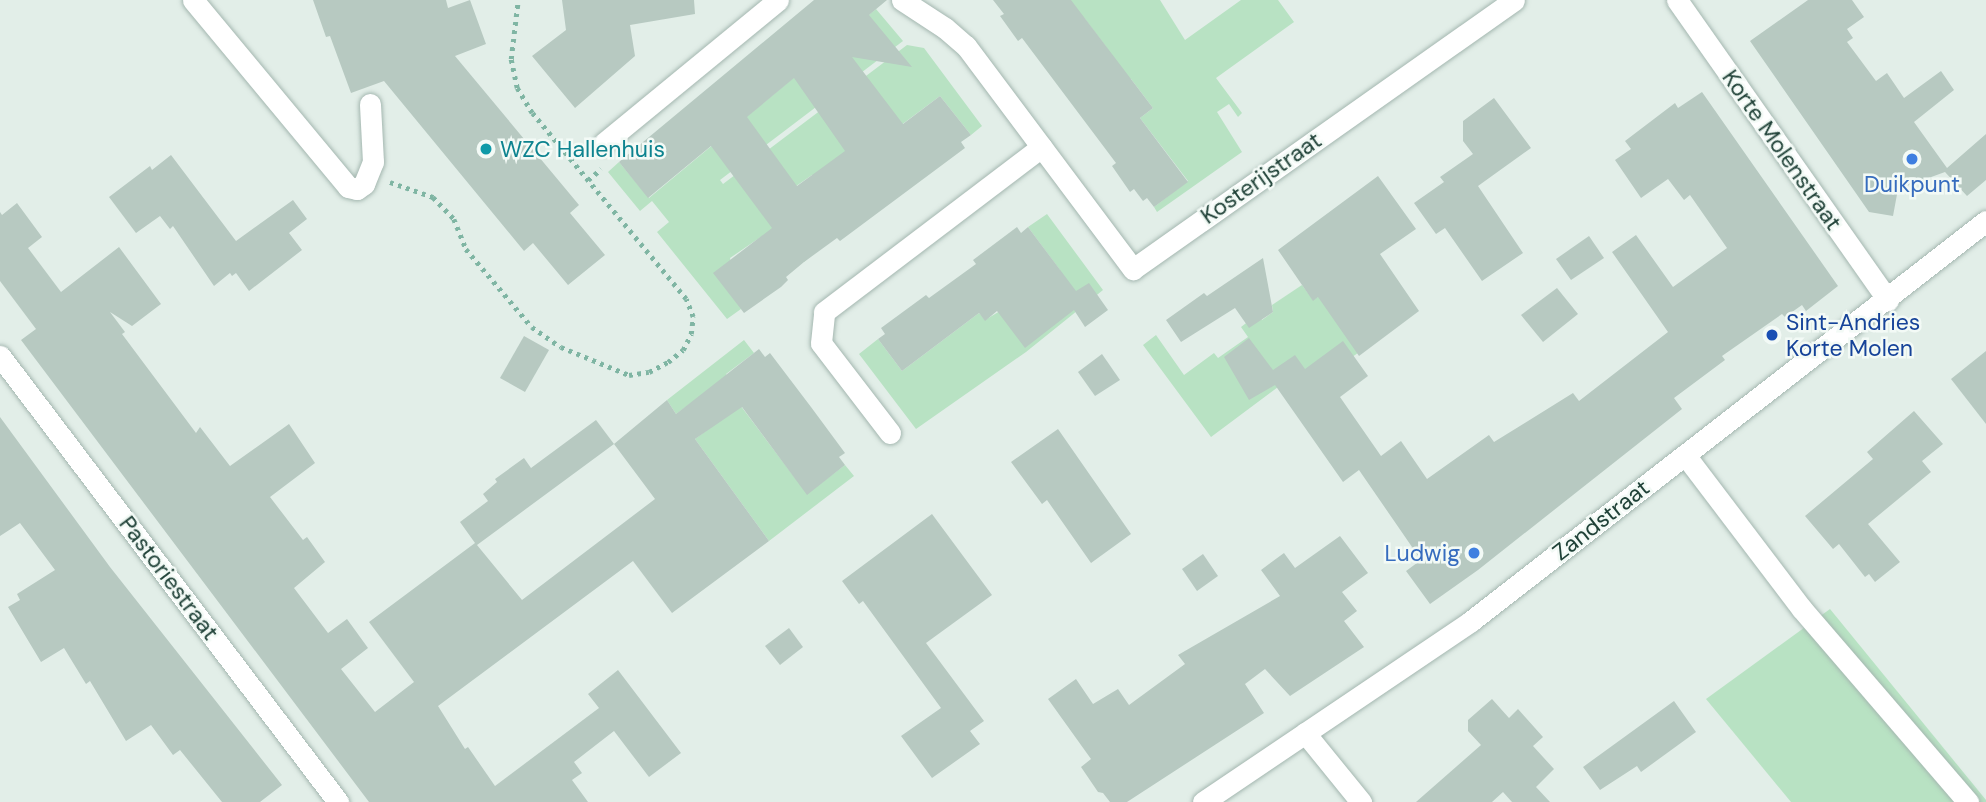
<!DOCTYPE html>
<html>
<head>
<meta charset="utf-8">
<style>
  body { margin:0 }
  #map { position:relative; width:1986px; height:802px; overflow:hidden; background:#e2eee8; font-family:"DM Sans",sans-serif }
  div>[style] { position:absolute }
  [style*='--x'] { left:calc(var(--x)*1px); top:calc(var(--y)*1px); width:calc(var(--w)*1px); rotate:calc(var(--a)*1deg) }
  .green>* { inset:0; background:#b8e2c3 }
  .building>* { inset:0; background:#b7c9c1 }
  .path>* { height:4.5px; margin-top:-2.25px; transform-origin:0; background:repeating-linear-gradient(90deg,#7fb5a3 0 3.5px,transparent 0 8.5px) }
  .roads { filter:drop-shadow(0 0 2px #a4b7b0) drop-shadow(0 0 2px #a4b7b0) }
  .minor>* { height:21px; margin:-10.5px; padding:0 10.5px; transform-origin:10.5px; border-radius:10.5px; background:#fff }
  .dots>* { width:19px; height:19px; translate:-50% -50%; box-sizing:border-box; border:4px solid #f3faf6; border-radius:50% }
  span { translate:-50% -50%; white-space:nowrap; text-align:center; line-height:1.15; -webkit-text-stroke:5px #f3faf6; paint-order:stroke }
  .culture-label { font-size:23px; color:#0d838f }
  .left { translate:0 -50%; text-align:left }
  .street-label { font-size:23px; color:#204238 }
  .shop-label { font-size:23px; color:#366cbe }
  .right { translate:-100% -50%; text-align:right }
  .transit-label { font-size:23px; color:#164399 }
</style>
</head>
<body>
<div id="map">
  <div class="green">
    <i style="clip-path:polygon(1057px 0,1160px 0,1185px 40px,1241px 0,1278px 0,1294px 22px,1216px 78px,1242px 113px,1238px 117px,1229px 104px,1217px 112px,1242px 152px,1157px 212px,1154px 207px,1188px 181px,1140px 118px,1153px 108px,1131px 79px,1119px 88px,1107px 48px,1085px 19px)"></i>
    <i style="clip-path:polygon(876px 9px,903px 41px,720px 180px,723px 184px,907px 45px,924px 48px,982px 126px,971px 135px,940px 96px,821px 185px,812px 175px,789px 191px,826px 243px,804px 262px,777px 226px,730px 258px,741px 309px,727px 319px,657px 232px,669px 222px,652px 201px,640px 211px,608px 172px,619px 162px,649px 198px)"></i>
    <i style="clip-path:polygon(1047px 214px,1103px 290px,1026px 352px,916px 429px,859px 354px,878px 339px,902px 371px,979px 313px,985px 320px,1060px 275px,1060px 270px,1028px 227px)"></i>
    <i style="clip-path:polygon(1341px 282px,1385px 334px,1325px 376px,1282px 384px,1211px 437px,1143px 345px,1156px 335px,1184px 375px,1214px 353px,1218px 358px,1248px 337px,1241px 327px,1258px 314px,1262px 320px,1273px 312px,1272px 305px,1302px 285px,1313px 300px)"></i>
    <i style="clip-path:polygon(744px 340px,754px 353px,726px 374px,736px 389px,731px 393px,795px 478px,812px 490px,845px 465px,854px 476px,769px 541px,695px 439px,710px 428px,691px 403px,676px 414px,667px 400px)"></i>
    <i style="clip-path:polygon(1830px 609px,1986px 800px,1986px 802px,1791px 802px,1706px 699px)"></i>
  </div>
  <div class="building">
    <i style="clip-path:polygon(313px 0,446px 0,448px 8px,470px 0,486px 44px,455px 56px,579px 205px,570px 213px,605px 255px,568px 285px,533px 243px,524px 251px,384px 81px,351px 93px,330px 36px,326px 37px)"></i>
    <i style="clip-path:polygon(562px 0,694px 0,695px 14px,630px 25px,635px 56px,575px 108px,532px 56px,566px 30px)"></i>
    <i style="clip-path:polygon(evenodd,814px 0,887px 0,869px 15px,912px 67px,852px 57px,903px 124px,940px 96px,971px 135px,961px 142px,965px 148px,840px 241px,837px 238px,804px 262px,786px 277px,788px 280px,781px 287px,744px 313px,713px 273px,772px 228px,711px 146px,648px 198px,619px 162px,814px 0,794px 78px,845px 151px,797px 186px,747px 117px,794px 78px)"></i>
    <i style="clip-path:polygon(993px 0,1071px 0,1153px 108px,1140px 118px,1188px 182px,1154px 207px,1147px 198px,1143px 201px,1134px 189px,1130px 192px,1112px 166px,1116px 163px,1022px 38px,1018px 41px,1000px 16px,1004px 14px)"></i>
    <i style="clip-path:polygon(1808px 0,1852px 0,1864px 17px,1847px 29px,1853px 38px,1847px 42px,1876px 81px,1887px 73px,1904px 98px,1941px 71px,1954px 90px,1914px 122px,1947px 168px,1986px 134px,1986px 180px,1967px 196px,1945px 172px,1898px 189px,1893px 216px,1869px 212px,1750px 41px)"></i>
    <i style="clip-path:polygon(1702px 92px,1838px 286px,1806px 311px,1802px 305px,1785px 317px,1782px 314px,1722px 356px,1725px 360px,1674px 398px,1682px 409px,1478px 570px,1430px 604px,1406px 571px,1421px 560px,1359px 470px,1343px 482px,1275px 385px,1249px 400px,1224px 357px,1249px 338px,1273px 370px,1295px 355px,1305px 369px,1343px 341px,1368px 376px,1340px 397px,1381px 456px,1401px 441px,1427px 479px,1489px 435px,1494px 442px,1573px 393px,1579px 401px,1668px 332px,1612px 252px,1636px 235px,1673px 287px,1727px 248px,1690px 195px,1684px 200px,1668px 179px,1641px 198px,1615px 160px,1631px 149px,1625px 141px,1675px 103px,1678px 108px)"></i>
    <i style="clip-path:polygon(1494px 98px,1531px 148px,1478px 186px,1523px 253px,1482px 281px,1445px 228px,1436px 234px,1414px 203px,1444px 182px,1440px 177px,1473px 154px,1463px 141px,1463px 121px)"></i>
    <i style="clip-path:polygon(171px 155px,236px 241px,293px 200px,307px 219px,289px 233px,302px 250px,249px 291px,236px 273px,232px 276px,230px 273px,214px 286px,173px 226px,170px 229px,160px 216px,136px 233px,109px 197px,150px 166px,152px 170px)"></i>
    <i style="clip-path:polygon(1378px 176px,1416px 229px,1380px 254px,1419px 311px,1359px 356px,1318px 297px,1313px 301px,1278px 250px)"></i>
    <i style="clip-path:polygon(evenodd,17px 203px,42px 237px,28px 248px,61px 292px,119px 247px,161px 304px,132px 326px,110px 312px,125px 332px,122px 334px,196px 433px,200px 427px,230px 466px,289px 424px,315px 463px,270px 497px,303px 540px,307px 537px,325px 562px,294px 588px,328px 633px,347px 619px,368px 648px,341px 669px,375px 712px,414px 682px,369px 622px,475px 543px,460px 522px,488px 501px,483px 494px,497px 482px,495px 479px,524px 458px,531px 468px,596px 420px,614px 444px,667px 400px,676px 414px,759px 349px,765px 357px,770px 353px,811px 407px,845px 453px,839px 457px,845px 465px,807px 495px,742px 407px,695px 439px,769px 541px,672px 613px,633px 561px,438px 706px,465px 749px,468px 747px,495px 786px,599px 708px,588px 694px,618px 670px,681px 753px,649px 777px,614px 731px,574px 762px,582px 773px,572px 780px,588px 802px,369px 802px,21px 340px,36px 329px,0 281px,0 212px,2px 215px,17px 203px,614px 444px,655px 499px,522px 600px,477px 545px,614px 444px)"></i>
    <i style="clip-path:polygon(1017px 227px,1021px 233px,1028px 227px,1076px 291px,1089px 283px,1108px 310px,1085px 327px,1074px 310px,1025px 348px,997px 311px,985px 321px,979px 313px,902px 371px,878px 339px,885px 334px,881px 328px,926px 295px,929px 298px,976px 264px,973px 260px)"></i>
    <i style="clip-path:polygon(1589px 236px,1604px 258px,1571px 280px,1556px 259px)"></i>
    <i style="clip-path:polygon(1263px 258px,1273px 312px,1249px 328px,1235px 308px,1181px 342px,1166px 320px,1204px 293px,1207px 296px)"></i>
    <i style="clip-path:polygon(1557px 288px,1578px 314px,1543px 342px,1521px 315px)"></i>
    <i style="clip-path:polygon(524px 336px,549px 350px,525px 392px,500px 378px)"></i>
    <i style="clip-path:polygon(1986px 351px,1986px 424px,1951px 379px)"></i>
    <i style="clip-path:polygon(1102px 354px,1120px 380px,1095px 396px,1078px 372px)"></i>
    <i style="clip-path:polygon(1914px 411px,1943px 444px,1922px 461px,1931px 472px,1868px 524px,1900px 562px,1875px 582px,1869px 574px,1865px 577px,1839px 544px,1833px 549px,1805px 516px,1873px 459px,1867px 452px)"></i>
    <i style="clip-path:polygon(0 417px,110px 567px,282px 785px,260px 802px,222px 802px,180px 750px,173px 755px,151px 725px,126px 741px,90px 681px,86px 684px,64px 648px,41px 662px,8px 607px,20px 600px,17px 594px,55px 570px,20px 523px,0 536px)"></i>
    <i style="clip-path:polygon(1058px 429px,1131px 534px,1091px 563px,1047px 500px,1042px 504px,1011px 462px)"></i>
    <i style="clip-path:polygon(932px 514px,992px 595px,926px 643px,984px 721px,970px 731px,980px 744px,932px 778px,901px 736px,941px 708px,863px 601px,859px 604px,842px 581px)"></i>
    <i style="clip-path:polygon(1340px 536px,1368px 573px,1342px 592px,1357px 611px,1344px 621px,1364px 647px,1290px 696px,1265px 669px,1245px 684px,1264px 713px,1127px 802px,1110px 802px,1103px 793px,1098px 792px,1081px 767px,1091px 759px,1048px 699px,1076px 679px,1093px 704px,1118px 689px,1129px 705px,1185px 664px,1178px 655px,1280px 596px,1261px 570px,1284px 553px,1295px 568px)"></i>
    <i style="clip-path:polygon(1203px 554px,1218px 576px,1197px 591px,1182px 569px)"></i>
    <i style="clip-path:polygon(789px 628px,803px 647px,780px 665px,765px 646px)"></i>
    <i style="clip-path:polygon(1492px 699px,1509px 718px,1518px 709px,1543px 737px,1533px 746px,1554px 769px,1536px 787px,1550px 802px,1512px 802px,1503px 792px,1492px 802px,1416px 802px,1481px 745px,1468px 731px,1468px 720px)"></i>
    <i style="clip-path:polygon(1674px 701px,1696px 732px,1641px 772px,1637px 766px,1600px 790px,1583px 767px)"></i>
  </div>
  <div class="path">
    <i style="--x:588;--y:180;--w:17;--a:-40"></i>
    <i style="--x:390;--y:182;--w:46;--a:19.2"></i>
    <i style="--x:433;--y:197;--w:30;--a:46"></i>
    <i style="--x:454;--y:219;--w:32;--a:68"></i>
    <i style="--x:466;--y:249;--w:102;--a:49.8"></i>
    <i style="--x:532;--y:327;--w:35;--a:35"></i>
    <i style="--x:561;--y:347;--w:74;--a:22.4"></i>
    <i style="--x:629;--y:375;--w:20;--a:-9"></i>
    <i style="--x:649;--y:372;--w:21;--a:-28"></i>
    <i style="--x:668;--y:362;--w:19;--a:-39"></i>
    <i style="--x:683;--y:350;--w:18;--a:-63"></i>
    <i style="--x:691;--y:334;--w:17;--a:-83"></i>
    <i style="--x:693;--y:317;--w:19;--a:-111"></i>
    <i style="--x:686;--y:299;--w:241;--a:-129.6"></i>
    <i style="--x:532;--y:113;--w:29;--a:-121"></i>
    <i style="--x:517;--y:88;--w:30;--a:-102"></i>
    <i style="--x:511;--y:59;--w:59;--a:-83.2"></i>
  </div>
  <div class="roads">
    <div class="minor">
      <i style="--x:193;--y:0;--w:243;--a:50.3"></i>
      <i style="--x:348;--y:187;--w:9;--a:13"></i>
      <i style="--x:357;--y:189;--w:9;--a:-36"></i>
      <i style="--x:364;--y:184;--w:24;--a:-68"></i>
      <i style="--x:373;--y:162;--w:58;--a:-93"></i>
      <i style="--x:902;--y:0;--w:51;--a:33.1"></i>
      <i style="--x:945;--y:28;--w:28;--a:41"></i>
      <i style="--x:966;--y:46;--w:279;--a:53.2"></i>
      <i style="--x:1133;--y:269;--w:466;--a:-35.2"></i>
      <i style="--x:1677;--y:0;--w:367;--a:54.9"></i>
      <i style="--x:604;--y:143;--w:225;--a:-39.4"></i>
      <i style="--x:0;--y:356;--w:560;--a:52.84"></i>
      <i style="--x:890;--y:433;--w:113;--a:-127.5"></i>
      <i style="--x:821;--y:343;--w:31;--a:-84"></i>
      <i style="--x:824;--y:312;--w:273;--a:-37.2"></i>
      <i style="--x:1685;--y:455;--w:193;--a:52.8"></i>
      <i style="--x:1802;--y:609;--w:255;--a:49.3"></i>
      <i style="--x:1305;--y:733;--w:89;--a:50.9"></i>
      <i style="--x:1203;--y:802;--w:323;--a:-34"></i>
      <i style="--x:1471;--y:621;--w:652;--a:-37.84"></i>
    </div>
  </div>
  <div class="dots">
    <i style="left:486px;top:149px;background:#0f9aa8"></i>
    <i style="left:1912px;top:159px;background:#3f7fe0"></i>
    <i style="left:1772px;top:335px;background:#1a4fb4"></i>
    <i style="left:1474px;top:553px;background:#3f7fe0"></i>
  </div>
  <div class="culture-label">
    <span class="left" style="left:500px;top:149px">WZC Hallenhuis</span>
  </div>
  <div class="street-label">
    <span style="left:1782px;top:150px;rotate:55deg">Korte Molenstraat</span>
    <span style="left:1261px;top:178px;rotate:-35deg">Kosterijstraat</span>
    <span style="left:1601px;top:520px;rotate:-38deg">Zandstraat</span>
    <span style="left:169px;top:578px;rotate:53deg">Pastoriestraat</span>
  </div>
  <div class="shop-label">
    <span style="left:1912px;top:184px">Duikpunt</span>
    <span class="right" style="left:1460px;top:553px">Ludwig</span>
  </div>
  <div class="transit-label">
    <span class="left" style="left:1786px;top:335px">Sint-Andries<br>Korte Molen</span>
  </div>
</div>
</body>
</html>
